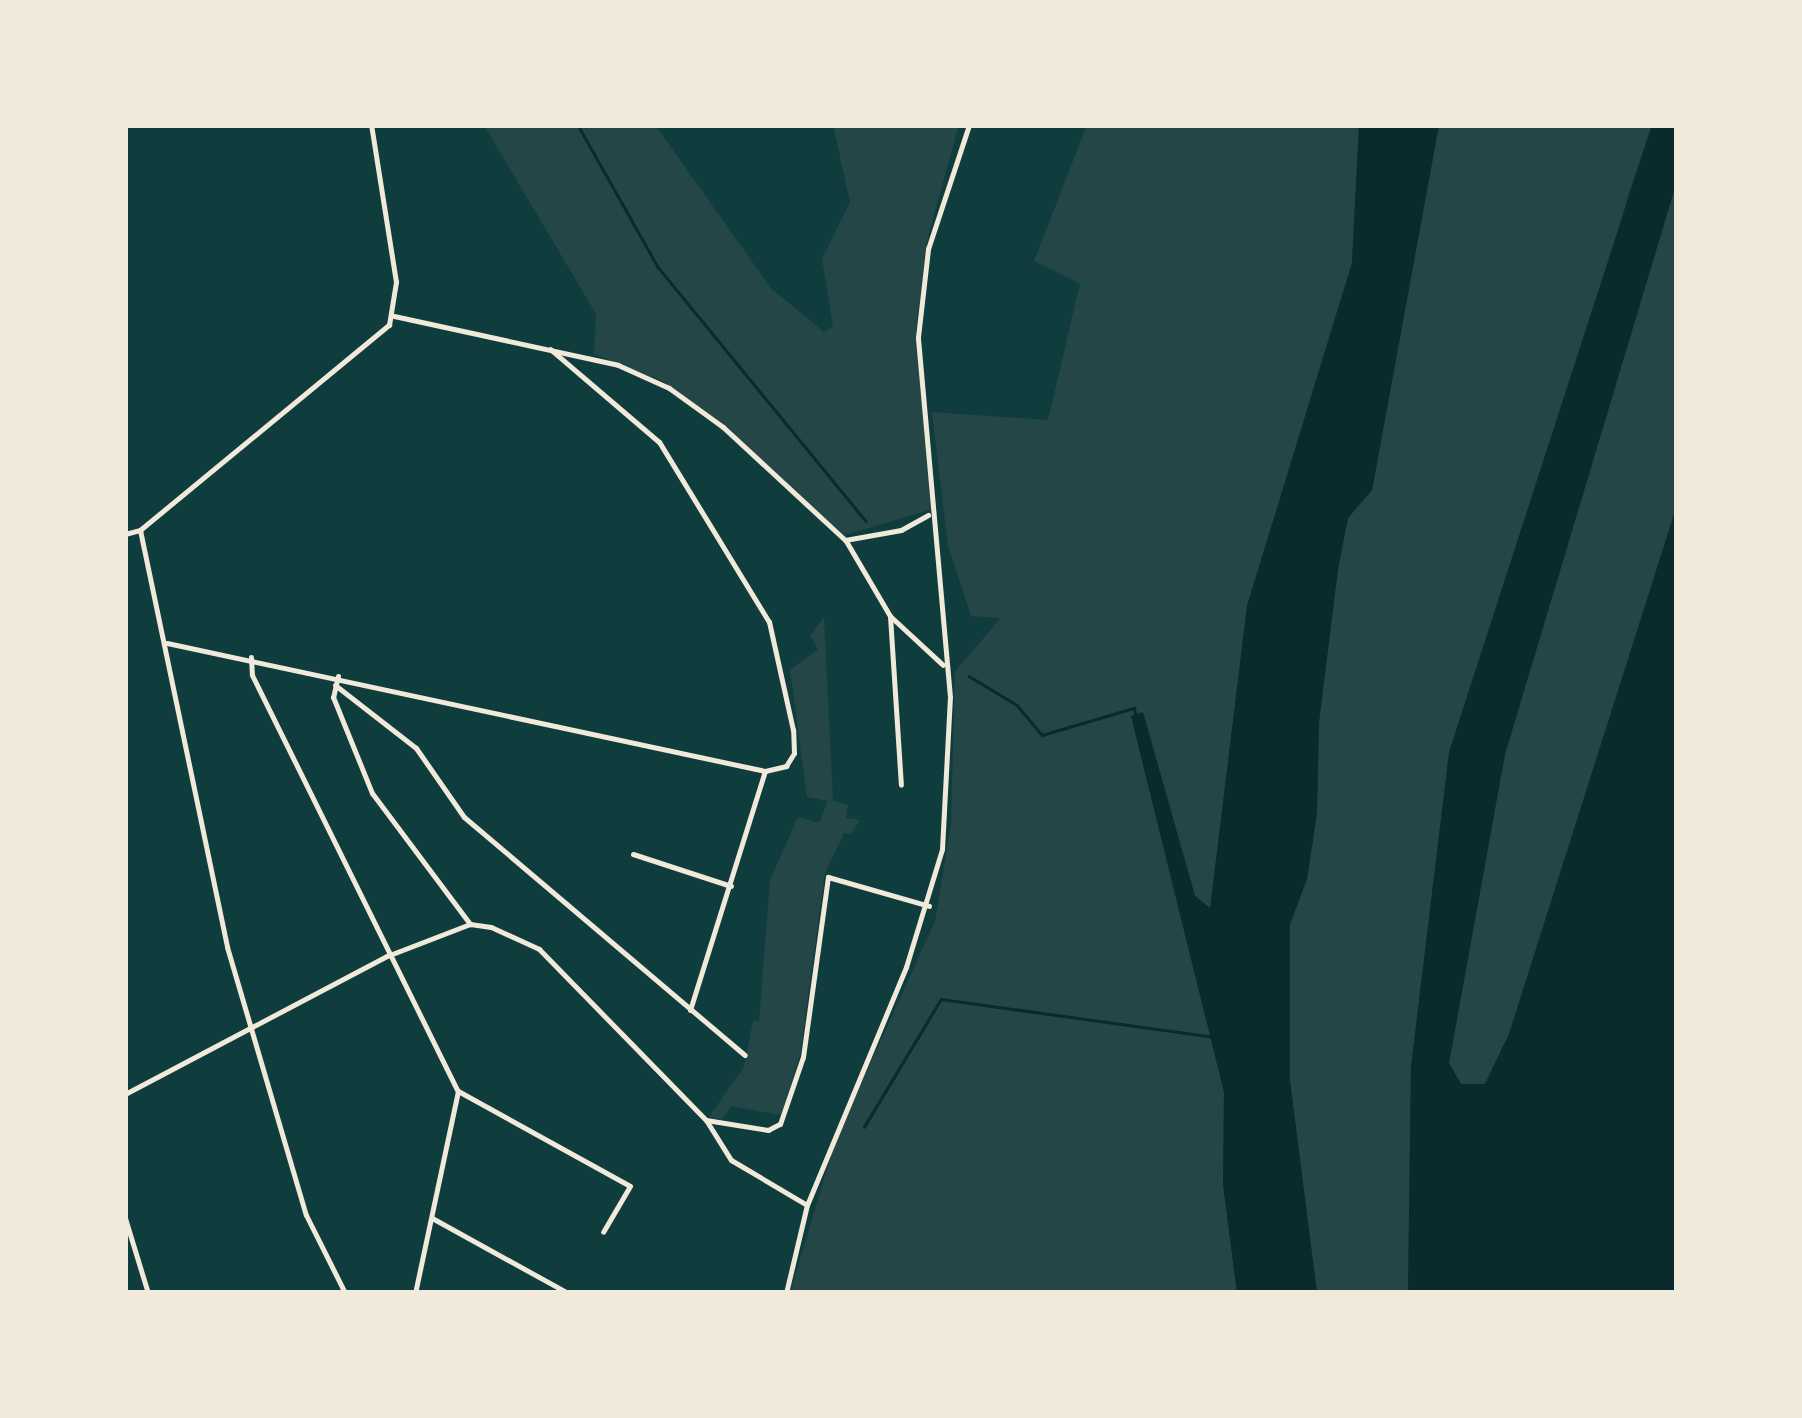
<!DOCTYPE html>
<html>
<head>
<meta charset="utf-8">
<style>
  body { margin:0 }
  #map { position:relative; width:1802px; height:1418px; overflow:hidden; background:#0f3d3e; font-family:"DM Sans",sans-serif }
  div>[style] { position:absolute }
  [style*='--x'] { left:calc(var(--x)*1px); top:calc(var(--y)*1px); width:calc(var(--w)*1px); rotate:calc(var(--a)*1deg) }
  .green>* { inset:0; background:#244646 }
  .water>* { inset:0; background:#0a2a2b }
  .stream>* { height:2.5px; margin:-1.25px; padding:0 1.25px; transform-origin:1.25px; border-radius:1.25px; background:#0a2a2b }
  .minor>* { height:5px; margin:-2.5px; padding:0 2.5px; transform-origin:2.5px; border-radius:2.5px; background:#f1e9da }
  span { translate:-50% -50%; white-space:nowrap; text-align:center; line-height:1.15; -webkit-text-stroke:8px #f1e9da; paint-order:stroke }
  .frame { position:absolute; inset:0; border:128px solid #f1e9da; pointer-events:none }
</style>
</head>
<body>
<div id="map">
  <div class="green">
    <i style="clip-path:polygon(484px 125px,655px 125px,771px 288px,824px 332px,833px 326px,822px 259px,850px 202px,833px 125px,959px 125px,927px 240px,916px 329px,933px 509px,845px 535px,663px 381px,594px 354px,596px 314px)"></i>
    <i style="clip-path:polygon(1087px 125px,1359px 125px,1352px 263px,1247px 606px,1211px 909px,1195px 896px,1143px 713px,1131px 716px,1224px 1092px,1223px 1184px,1237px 1293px,790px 1293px,835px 1142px,935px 921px,951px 825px,955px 671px,1001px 618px,971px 616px,948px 546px,932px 412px,1048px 420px,1080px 284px,1034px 261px)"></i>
    <i style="clip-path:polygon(1439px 125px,1652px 125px,1628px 195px,1411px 1066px,1408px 1293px,1317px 1293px,1290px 1081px,1290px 924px,1307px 879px,1317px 813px,1319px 722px,1338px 569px,1348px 518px,1372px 490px)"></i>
    <i style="clip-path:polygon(1677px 181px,1677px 505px,1509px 1034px,1485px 1084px,1461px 1085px,1449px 1063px,1505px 754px)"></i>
    <i style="clip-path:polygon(824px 617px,833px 801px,848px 805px,846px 818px,860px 820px,851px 834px,844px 833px,825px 873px,800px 1055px,781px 1115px,731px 1106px,722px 1119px,709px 1117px,744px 1067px,753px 1020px,759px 1022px,770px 880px,798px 817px,819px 823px,828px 801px,807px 797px,790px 670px,818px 649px,810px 635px)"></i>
  </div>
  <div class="water">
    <i style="clip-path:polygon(1359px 125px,1439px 125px,1372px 490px,1348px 518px,1338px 569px,1319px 722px,1317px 813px,1307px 879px,1290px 924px,1290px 1081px,1317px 1293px,1237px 1293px,1223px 1184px,1224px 1092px,1131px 716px,1143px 712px,1195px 896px,1210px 908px,1247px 606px,1352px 263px)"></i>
    <i style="clip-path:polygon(1652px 125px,1677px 125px,1677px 181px,1505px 754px,1449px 1063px,1461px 1084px,1485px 1084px,1509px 1034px,1677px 505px,1677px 1293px,1408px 1293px,1411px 1066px,1449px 752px)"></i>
  </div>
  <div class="stream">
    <i style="--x:578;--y:125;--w:163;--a:60.6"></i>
    <i style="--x:658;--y:267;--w:328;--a:50.7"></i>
    <i style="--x:969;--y:676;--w:56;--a:31.1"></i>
    <i style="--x:1017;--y:705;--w:39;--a:50"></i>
    <i style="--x:1042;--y:735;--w:96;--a:-16.4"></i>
    <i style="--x:1134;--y:708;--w:6;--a:72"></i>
    <i style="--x:864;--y:1127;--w:149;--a:-59"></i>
    <i style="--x:941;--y:999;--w:276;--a:7.9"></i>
  </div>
  <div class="minor">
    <i style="--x:394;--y:316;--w:229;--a:12.3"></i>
    <i style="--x:618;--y:365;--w:56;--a:24.3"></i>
    <i style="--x:669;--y:388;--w:67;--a:35.8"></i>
    <i style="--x:723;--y:427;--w:166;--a:42.8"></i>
    <i style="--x:845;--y:540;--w:57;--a:-10.1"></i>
    <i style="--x:901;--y:530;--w:31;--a:-29"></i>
    <i style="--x:140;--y:530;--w:426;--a:78.2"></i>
    <i style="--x:227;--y:947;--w:279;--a:73.6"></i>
    <i style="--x:306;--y:1215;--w:87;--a:63.4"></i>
    <i style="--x:125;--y:534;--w:16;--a:-15"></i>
    <i style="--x:140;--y:530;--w:323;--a:-39.5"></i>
    <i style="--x:389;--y:325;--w:44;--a:-80.8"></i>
    <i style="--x:396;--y:282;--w:159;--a:-99"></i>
    <i style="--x:846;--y:541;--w:87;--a:59.6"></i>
    <i style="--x:890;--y:616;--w:72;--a:42.8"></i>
    <i style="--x:890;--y:616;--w:169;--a:86.3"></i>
    <i style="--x:167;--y:643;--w:612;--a:12.08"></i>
    <i style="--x:765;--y:771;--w:22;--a:-13"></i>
    <i style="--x:786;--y:766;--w:15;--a:-58"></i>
    <i style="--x:794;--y:753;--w:23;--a:-92"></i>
    <i style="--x:793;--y:730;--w:111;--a:-102.5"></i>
    <i style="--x:769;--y:622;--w:211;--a:-121.4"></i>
    <i style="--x:659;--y:442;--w:143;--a:-139.5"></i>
    <i style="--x:251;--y:657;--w:18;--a:87"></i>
    <i style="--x:252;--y:675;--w:464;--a:63.7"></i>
    <i style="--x:458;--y:1091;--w:207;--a:102"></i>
    <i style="--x:338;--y:676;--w:22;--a:103"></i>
    <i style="--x:333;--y:697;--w:104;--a:67.9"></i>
    <i style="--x:372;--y:793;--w:164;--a:53.2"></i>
    <i style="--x:335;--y:685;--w:103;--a:37.9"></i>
    <i style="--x:416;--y:748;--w:84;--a:55.2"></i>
    <i style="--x:464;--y:817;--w:368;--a:40.3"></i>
    <i style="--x:633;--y:854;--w:103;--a:18.1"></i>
    <i style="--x:690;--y:1010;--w:250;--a:-72.6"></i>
    <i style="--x:458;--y:1091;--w:196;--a:28.9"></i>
    <i style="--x:630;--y:1186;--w:53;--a:120.4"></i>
    <i style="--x:125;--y:1094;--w:296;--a:-27.8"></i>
    <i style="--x:387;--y:956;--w:89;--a:-21.1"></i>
    <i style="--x:470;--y:924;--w:21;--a:8"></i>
    <i style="--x:491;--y:927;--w:53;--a:24.6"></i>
    <i style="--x:539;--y:949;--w:239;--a:45.7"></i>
    <i style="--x:706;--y:1120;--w:47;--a:58"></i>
    <i style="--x:731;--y:1160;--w:88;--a:30.6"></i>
    <i style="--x:706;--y:1120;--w:63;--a:9.2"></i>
    <i style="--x:768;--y:1130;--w:13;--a:-27"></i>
    <i style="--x:780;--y:1124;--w:71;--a:-71.1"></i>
    <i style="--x:803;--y:1057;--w:182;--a:-82.1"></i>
    <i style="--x:828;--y:877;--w:105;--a:16"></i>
    <i style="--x:125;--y:1218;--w:78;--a:73"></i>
    <i style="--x:432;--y:1218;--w:155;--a:28.9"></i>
    <i style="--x:786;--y:1293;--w:90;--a:-76.6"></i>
    <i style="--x:807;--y:1205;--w:258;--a:-67.4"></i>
    <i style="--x:906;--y:967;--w:123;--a:-73"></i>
    <i style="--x:942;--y:849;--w:152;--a:-87"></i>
    <i style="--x:950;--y:697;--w:361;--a:-95.1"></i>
    <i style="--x:918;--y:337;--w:89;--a:-83.5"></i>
    <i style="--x:928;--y:249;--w:131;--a:-71.7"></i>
  </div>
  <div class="frame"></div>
</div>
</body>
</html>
